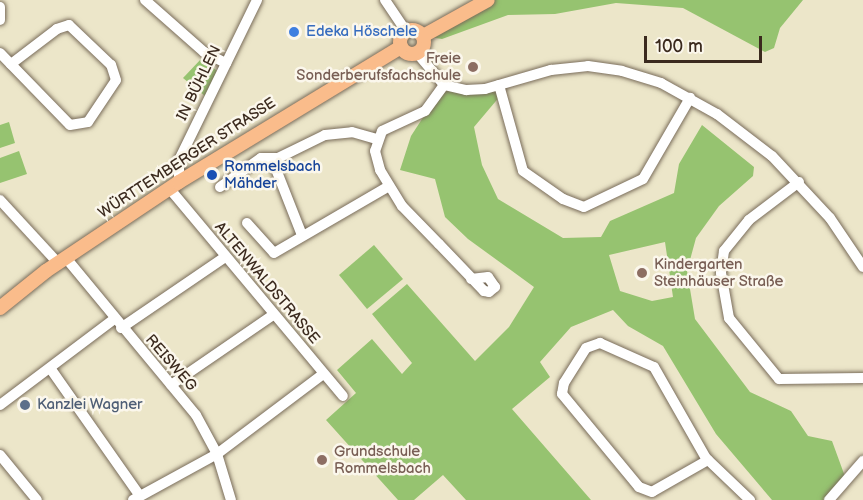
<!DOCTYPE html>
<html>
<head>
<meta charset="utf-8">
<style>
  body { margin:0 }
  #map { position:relative; width:863px; height:500px; overflow:hidden; background:#ece6c9; font-family:"Balsamiq Sans",sans-serif }
  div>[style] { position:absolute }
  [style*='--x'] { left:calc(var(--x)*1px); top:calc(var(--y)*1px); width:calc(var(--w)*1px); rotate:calc(var(--a)*1deg) }
  .green>* { inset:0; background:#96c370 }
  .roads { filter:drop-shadow(0 0 2px #796c5a) drop-shadow(0 0 2px #796c5a) }
  .minor>* { height:10px; margin:-5px; padding:0 5px; transform-origin:5px; border-radius:5px; background:#fff }
  .major>* { height:14px; margin:-7px; padding:0 7px; transform-origin:7px; border-radius:7px; background:#fabc8b }
  .major>.ring { margin:-7px; padding:0; box-sizing:content-box; background:none; border:14px solid #fabc8b; border-radius:50% }
  .dots>* { width:16px; height:16px; translate:-50% -50%; box-sizing:border-box; border:3px solid #fbf7ec; border-radius:50% }
  span { translate:-50% -50%; white-space:nowrap; text-align:center; line-height:1.15; -webkit-text-stroke:5px #fbf7ec; paint-order:stroke }
  .shop-label { font-size:15px; color:#366cbe }
  .left { translate:0 -50%; text-align:left }
  .education-label { font-size:15px; color:#785e54 }
  .right { translate:-100% -50%; text-align:right }
  .street-label { font-size:15px; color:#3b2a1e }
  .transit-label { font-size:15px; color:#164399 }
  .service-label { font-size:15px; color:#4e5e75 }
  .scale { position:absolute; left:644px; top:36px; width:118px; height:27px; box-sizing:border-box; border:3px solid #3b2a1e; border-top:0; padding-left:8px; font-size:18px; line-height:21px; white-space:nowrap; color:#3b2a1e; -webkit-text-stroke:4px #fbf7ec; paint-order:stroke }
</style>
</head>
<body>
<div id="map">
  <div class="green">
    <i style="clip-path:polygon(488px 0,803px 0,780px 28px,774px 48px,765px 52px,683px 8px,616px 3px,555px 14px,508px 15px,442px 39px,423px 36px)"></i>
    <i style="clip-path:polygon(202px 58px,217px 71px,205px 96px,183px 78px)"></i>
    <i style="clip-path:polygon(evenodd,444px 85px,499px 85px,501px 95px,474px 127px,482px 165px,498px 199px,563px 238px,601px 237px,610px 221px,674px 193px,679px 164px,702px 125px,754px 167px,753px 176px,719px 206px,696px 238px,687px 271px,695px 319px,750px 392px,791px 411px,808px 436px,832px 441px,847px 482px,833px 500px,772px 500px,716px 434px,663px 346px,628px 326px,613px 310px,571px 327px,540px 362px,550px 377px,512px 409px,591px 500px,466px 500px,443px 475px,414px 500px,398px 500px,326px 420px,356px 393px,337px 370px,372px 339px,402px 374px,412px 363px,372px 314px,407px 284px,475px 361px,509px 327px,534px 287px,468px 239px,445px 217px,435px 179px,400px 170px,411px 136px,444px 85px,665px 242px,673px 297px,652px 301px,620px 291px,609px 255px,665px 242px)"></i>
    <i style="clip-path:polygon(9px 122px,15px 143px,0 148px,0 125px)"></i>
    <i style="clip-path:polygon(19px 151px,27px 174px,0 183px,0 158px)"></i>
    <i style="clip-path:polygon(374px 245px,403px 279px,367px 309px,339px 275px)"></i>
  </div>
  <div class="roads">
    <div class="minor">
      <i style="--x:145;--y:0;--w:79;--a:41.4"></i>
      <i style="--x:204;--y:52;--w:25;--a:27"></i>
      <i style="--x:385;--y:0;--w:37;--a:56"></i>
      <i style="--x:0;--y:7;--w:13;--a:90"></i>
      <i style="--x:0;--y:53;--w:100;--a:45.8"></i>
      <i style="--x:70;--y:125;--w:18;--a:-9"></i>
      <i style="--x:88;--y:122;--w:50;--a:-56.3"></i>
      <i style="--x:116;--y:80;--w:16;--a:-108"></i>
      <i style="--x:111;--y:65;--w:58;--a:-136.4"></i>
      <i style="--x:69;--y:25;--w:13;--a:162"></i>
      <i style="--x:57;--y:29;--w:58;--a:142.7"></i>
      <i style="--x:417;--y:53;--w:42;--a:49.8"></i>
      <i style="--x:444;--y:85;--w:23;--a:13"></i>
      <i style="--x:466;--y:90;--w:19;--a:-3"></i>
      <i style="--x:485;--y:89;--w:69;--a:-16.1"></i>
      <i style="--x:551;--y:70;--w:37;--a:-6"></i>
      <i style="--x:588;--y:66;--w:34;--a:8"></i>
      <i style="--x:622;--y:71;--w:41;--a:17.1"></i>
      <i style="--x:661;--y:83;--w:64;--a:29"></i>
      <i style="--x:717;--y:114;--w:69;--a:37.4"></i>
      <i style="--x:772;--y:156;--w:85;--a:46.9"></i>
      <i style="--x:830;--y:218;--w:59;--a:56"></i>
      <i style="--x:444;--y:85;--w:32;--a:126"></i>
      <i style="--x:425;--y:111;--w:47;--a:155.1"></i>
      <i style="--x:382;--y:131;--w:21;--a:109"></i>
      <i style="--x:375;--y:151;--w:20;--a:75"></i>
      <i style="--x:380;--y:170;--w:42;--a:58.6"></i>
      <i style="--x:402;--y:206;--w:53;--a:45.8"></i>
      <i style="--x:439;--y:244;--w:65;--a:46.2"></i>
      <i style="--x:484;--y:291;--w:5;--a:11"></i>
      <i style="--x:489;--y:292;--w:8;--a:-40"></i>
      <i style="--x:495;--y:287;--w:12;--a:-125"></i>
      <i style="--x:488;--y:277;--w:17;--a:173"></i>
      <i style="--x:499;--y:85;--w:89;--a:74.4"></i>
      <i style="--x:523;--y:171;--w:49;--a:35"></i>
      <i style="--x:563;--y:199;--w:22;--a:21"></i>
      <i style="--x:584;--y:207;--w:65;--a:-25.4"></i>
      <i style="--x:643;--y:179;--w:94;--a:-59.9"></i>
      <i style="--x:272;--y:159;--w:82;--a:68.5"></i>
      <i style="--x:179;--y:182;--w:22;--a:-90"></i>
      <i style="--x:179;--y:160;--w:178;--a:-64"></i>
      <i style="--x:799;--y:182;--w:63;--a:142.8"></i>
      <i style="--x:749;--y:220;--w:40;--a:129"></i>
      <i style="--x:724;--y:251;--w:22;--a:98"></i>
      <i style="--x:721;--y:273;--w:46;--a:79.9"></i>
      <i style="--x:729;--y:318;--w:79;--a:50.7"></i>
      <i style="--x:779;--y:379;--w:84;--a:-0.7"></i>
      <i style="--x:220;--y:187;--w:50;--a:-35.3"></i>
      <i style="--x:261;--y:158;--w:17;--a:0"></i>
      <i style="--x:278;--y:158;--w:52;--a:-26.1"></i>
      <i style="--x:325;--y:135;--w:27;--a:-6"></i>
      <i style="--x:352;--y:132;--w:25;--a:16"></i>
      <i style="--x:169;--y:188;--w:271;--a:50.1"></i>
      <i style="--x:0;--y:200;--w:86;--a:47.4"></i>
      <i style="--x:247;--y:223;--w:40;--a:48"></i>
      <i style="--x:274;--y:253;--w:133;--a:-30.2"></i>
      <i style="--x:66;--y:258;--w:204;--a:50.4"></i>
      <i style="--x:196;--y:415;--w:44;--a:61.7"></i>
      <i style="--x:217;--y:454;--w:48;--a:73.1"></i>
      <i style="--x:121;--y:328;--w:126;--a:-34.3"></i>
      <i style="--x:50;--y:368;--w:156;--a:54.9"></i>
      <i style="--x:171;--y:385;--w:124;--a:-34.5"></i>
      <i style="--x:0;--y:405;--w:143;--a:-37"></i>
      <i style="--x:0;--y:455;--w:58;--a:50.6"></i>
      <i style="--x:708;--y:460;--w:64;--a:150.3"></i>
      <i style="--x:652;--y:492;--w:14;--a:-159"></i>
      <i style="--x:639;--y:487;--w:121;--a:-129.6"></i>
      <i style="--x:562;--y:394;--w:11;--a:-80"></i>
      <i style="--x:564;--y:383;--w:41;--a:-57.8"></i>
      <i style="--x:586;--y:348;--w:15;--a:-20"></i>
      <i style="--x:600;--y:343;--w:59;--a:24"></i>
      <i style="--x:654;--y:367;--w:105;--a:60.3"></i>
      <i style="--x:706;--y:458;--w:61;--a:43.7"></i>
      <i style="--x:133;--y:500;--w:96;--a:-28.7"></i>
      <i style="--x:217;--y:454;--w:133;--a:-37"></i>
      <i style="--x:829;--y:500;--w:52;--a:-48.9"></i>
    </div>
    <div class="major">
      <i class="ring" style="left:400px;top:30px;width:10px;height:10px"></i>
      <i style="--x:423;--y:36;--w:74;--a:-29"></i>
      <i style="--x:0;--y:308;--w:59;--a:-38.8"></i>
      <i style="--x:46;--y:271;--w:160;--a:-33.8"></i>
      <i style="--x:179;--y:182;--w:260;--a:-31.3"></i>
    </div>
  </div>
  <div class="dots">
    <i style="left:294px;top:32px;background:#3f7fe0"></i>
    <i style="left:473px;top:67px;background:#8d6e63"></i>
    <i style="left:212px;top:175px;background:#1a4fb4"></i>
    <i style="left:642px;top:273px;background:#8d6e63"></i>
    <i style="left:25px;top:405px;background:#5c6f8a"></i>
    <i style="left:322px;top:460px;background:#8d6e63"></i>
  </div>
  <div class="shop-label">
    <span class="left" style="left:306px;top:32px">Edeka Höschele</span>
  </div>
  <div class="education-label">
    <span class="right" style="left:461px;top:67px">Freie<br>Sonderberufsfachschule</span>
    <span class="left" style="left:654px;top:273px">Kindergarten<br>Steinhäuser Straße</span>
    <span class="left" style="left:334px;top:460px">Grundschule<br>Rommelsbach</span>
  </div>
  <div class="street-label">
    <span style="left:199px;top:83px;rotate:-64deg">IN BÜHLEN</span>
    <span style="left:187px;top:158px;rotate:-33deg">WÜRTTEMBERGER STRASSE</span>
    <span style="left:267px;top:283px;rotate:50deg">ALTENWALDSTRASSE</span>
    <span style="left:171px;top:363px;rotate:49deg">REISWEG</span>
  </div>
  <div class="transit-label">
    <span class="left" style="left:224px;top:175px">Rommelsbach<br>Mähder</span>
  </div>
  <div class="service-label">
    <span class="left" style="left:37px;top:405px">Kanzlei Wagner</span>
  </div>
  <div class="scale">100 m</div>
</div>
</body>
</html>
